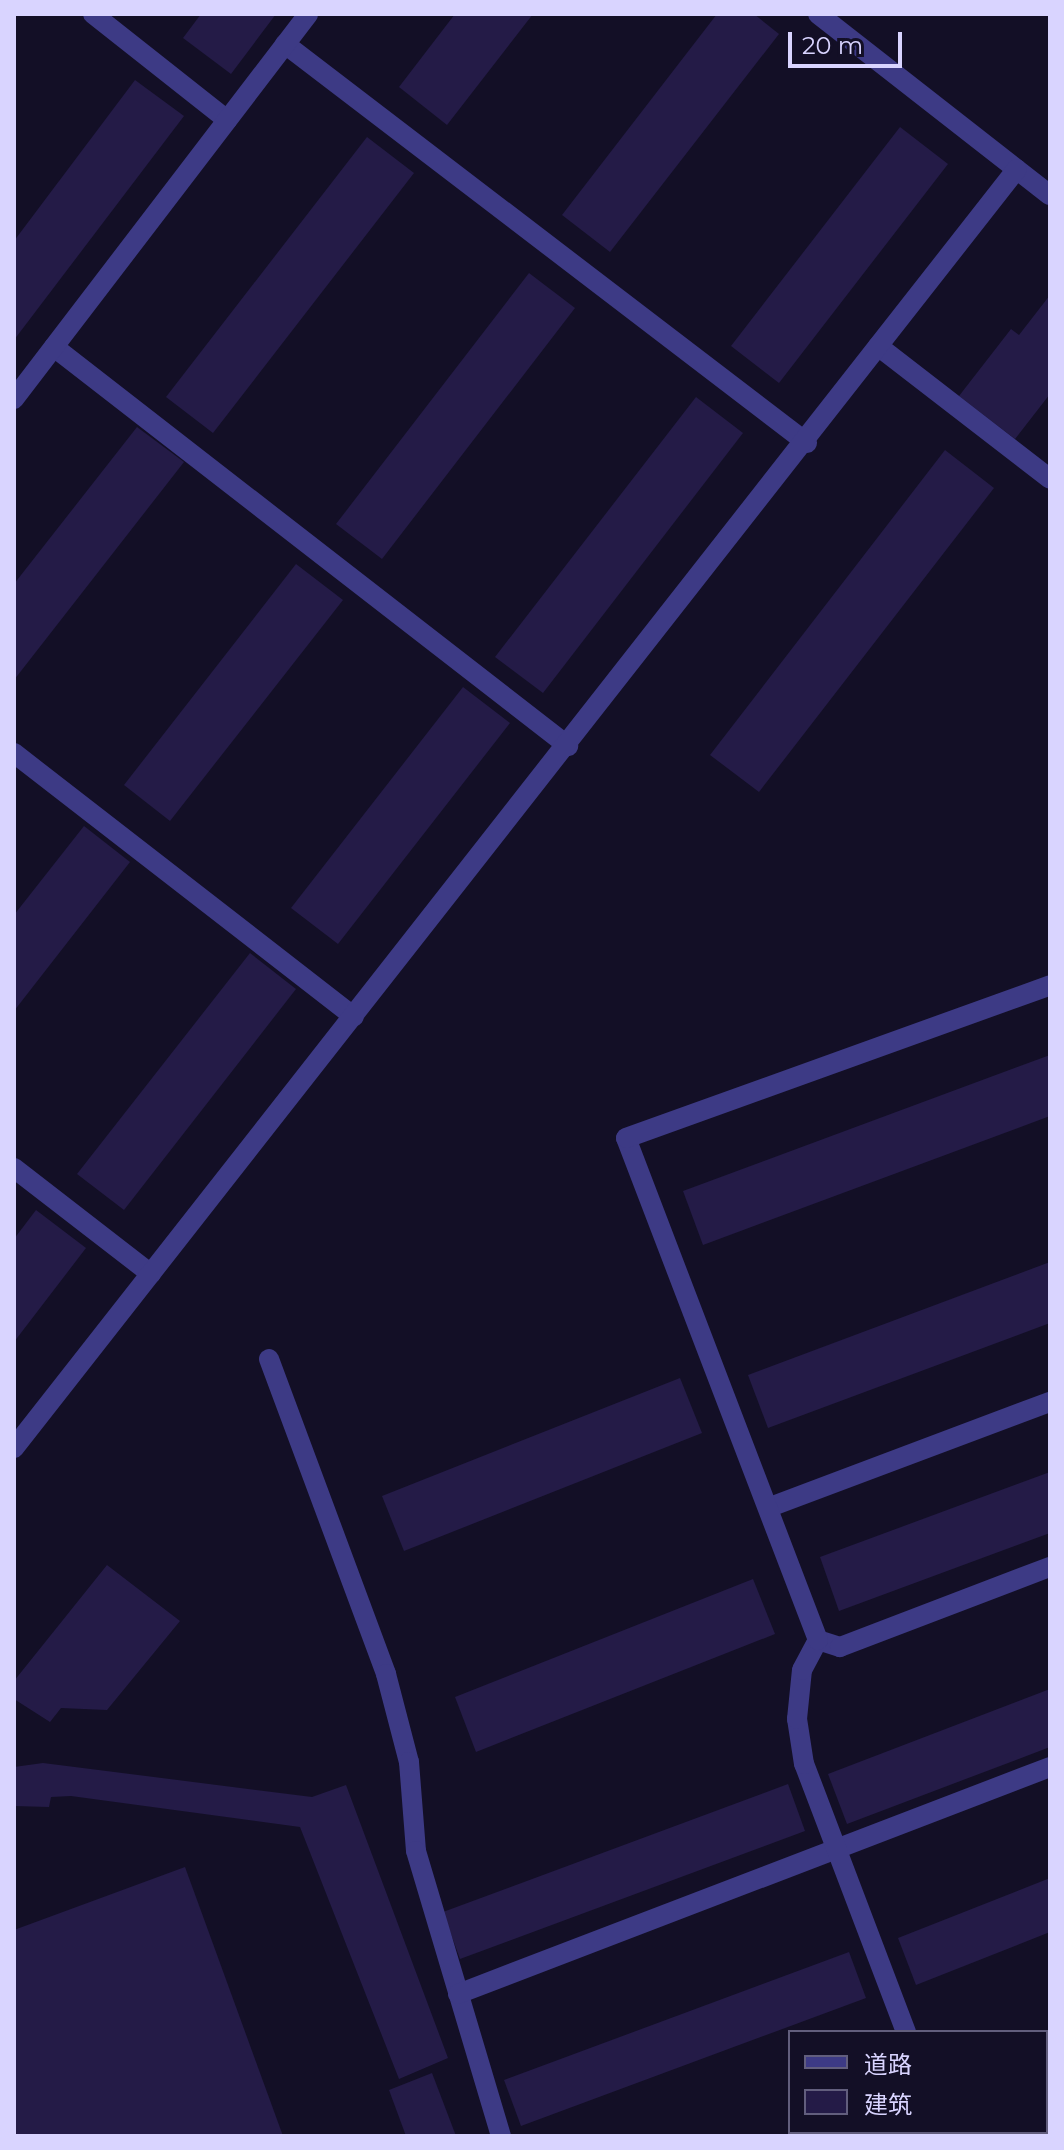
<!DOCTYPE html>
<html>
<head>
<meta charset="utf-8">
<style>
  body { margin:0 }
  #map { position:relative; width:1064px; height:2150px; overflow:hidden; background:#130f26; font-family:Montserrat,"Noto Sans SC",sans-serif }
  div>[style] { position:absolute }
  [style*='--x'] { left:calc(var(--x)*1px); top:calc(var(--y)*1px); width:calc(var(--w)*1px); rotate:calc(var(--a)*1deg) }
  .building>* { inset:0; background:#241b47 }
  .street>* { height:20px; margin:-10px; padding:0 10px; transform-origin:10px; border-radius:10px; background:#3d3a85 }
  span { translate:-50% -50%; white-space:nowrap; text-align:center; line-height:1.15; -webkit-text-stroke:6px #130f26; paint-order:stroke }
  .frame { position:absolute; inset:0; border:16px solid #d9d4ff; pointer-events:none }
  .legend { position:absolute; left:788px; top:2030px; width:260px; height:104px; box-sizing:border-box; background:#130f26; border:2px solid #625e7d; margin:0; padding:10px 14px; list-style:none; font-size:24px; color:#d9d4ff }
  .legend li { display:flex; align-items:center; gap:16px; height:40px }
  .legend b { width:40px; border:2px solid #625e7d }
  .scale { position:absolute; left:788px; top:32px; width:114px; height:36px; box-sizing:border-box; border:4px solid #d9d4ff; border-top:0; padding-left:10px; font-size:24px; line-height:28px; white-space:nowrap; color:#d9d4ff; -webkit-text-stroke:6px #130f26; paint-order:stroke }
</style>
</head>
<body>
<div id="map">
  <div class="building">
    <i style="clip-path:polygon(201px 14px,276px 14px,231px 74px,183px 38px)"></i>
    <i style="clip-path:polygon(455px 14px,533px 14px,447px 125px,399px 87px)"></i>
    <i style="clip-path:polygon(717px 14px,754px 14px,779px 34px,610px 252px,562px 215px)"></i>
    <i style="clip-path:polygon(135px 80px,184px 116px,14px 340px,14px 241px)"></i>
    <i style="clip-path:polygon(900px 127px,948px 164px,779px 383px,731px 346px)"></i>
    <i style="clip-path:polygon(367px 137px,414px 173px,213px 433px,166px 397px)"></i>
    <i style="clip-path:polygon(529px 273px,575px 308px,382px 559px,336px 524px)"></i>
    <i style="clip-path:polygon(1050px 295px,1050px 394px,1015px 439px,959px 396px,1011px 329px,1019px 335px)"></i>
    <i style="clip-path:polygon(696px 397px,743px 433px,543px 693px,495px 657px)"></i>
    <i style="clip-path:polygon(137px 427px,184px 462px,14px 680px,14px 584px)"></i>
    <i style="clip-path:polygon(945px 450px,994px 488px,759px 792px,710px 755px)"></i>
    <i style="clip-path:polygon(296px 564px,343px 600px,170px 821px,124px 785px)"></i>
    <i style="clip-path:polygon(463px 687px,510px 723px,338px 944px,291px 908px)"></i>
    <i style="clip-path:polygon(84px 826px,130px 862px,14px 1011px,14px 915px)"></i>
    <i style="clip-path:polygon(250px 953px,296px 989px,124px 1210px,77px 1174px)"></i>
    <i style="clip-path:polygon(1050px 1055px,1050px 1116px,703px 1245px,683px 1191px)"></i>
    <i style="clip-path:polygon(36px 1210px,86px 1248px,14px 1342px,14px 1239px)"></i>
    <i style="clip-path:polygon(1050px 1262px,1050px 1323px,768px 1428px,748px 1375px)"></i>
    <i style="clip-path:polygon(680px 1378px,702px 1433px,404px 1551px,382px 1496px)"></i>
    <i style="clip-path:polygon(1050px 1472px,1050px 1533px,839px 1611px,820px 1557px)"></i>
    <i style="clip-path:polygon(107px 1565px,180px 1621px,107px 1710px,61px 1708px,50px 1722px,14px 1699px,14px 1681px)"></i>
    <i style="clip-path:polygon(753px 1579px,775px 1634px,476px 1752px,455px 1697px)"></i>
    <i style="clip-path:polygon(1050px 1689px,1050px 1747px,847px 1824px,828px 1774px)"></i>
    <i style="clip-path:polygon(43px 1763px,312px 1797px,346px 1785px,448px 2058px,399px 2079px,300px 1827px,71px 1796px,51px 1797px,49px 1807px,14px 1806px,14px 1767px)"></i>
    <i style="clip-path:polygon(788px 1784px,805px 1831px,460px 1959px,443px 1912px)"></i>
    <i style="clip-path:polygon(185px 1867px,283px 2136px,14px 2136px,14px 1930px)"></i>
    <i style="clip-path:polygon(1050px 1878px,1050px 1932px,916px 1985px,898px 1938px)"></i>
    <i style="clip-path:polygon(849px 1952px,866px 1998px,521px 2126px,504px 2080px)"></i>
    <i style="clip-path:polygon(1050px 2067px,1050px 2121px,1046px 2122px,1046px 2069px)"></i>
    <i style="clip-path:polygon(432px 2073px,456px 2136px,406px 2136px,389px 2090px)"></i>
    <i style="clip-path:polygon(878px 2132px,919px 2132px,920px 2136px,869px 2136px)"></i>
    <i style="clip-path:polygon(964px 2132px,1021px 2132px,966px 2136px)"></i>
  </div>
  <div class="street">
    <i style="--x:93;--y:14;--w:171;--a:38.3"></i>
    <i style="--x:818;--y:14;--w:294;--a:38"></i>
    <i style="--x:285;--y:44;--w:657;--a:37.39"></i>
    <i style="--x:878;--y:346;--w:217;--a:37.7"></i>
    <i style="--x:54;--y:347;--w:651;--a:37.82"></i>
    <i style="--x:14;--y:399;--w:484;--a:-52.6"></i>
    <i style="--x:14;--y:753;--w:430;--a:37.8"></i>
    <i style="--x:14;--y:1168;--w:173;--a:37.7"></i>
    <i style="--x:269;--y:1359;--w:336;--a:69.6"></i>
    <i style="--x:386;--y:1674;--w:91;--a:75.4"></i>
    <i style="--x:409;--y:1762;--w:89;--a:85.5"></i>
    <i style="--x:416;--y:1851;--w:297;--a:73.4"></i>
    <i style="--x:14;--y:1448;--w:1625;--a:-51.9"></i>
    <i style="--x:770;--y:1507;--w:299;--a:-20.6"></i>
    <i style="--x:818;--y:1640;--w:23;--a:18"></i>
    <i style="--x:840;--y:1647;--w:225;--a:-20.9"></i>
    <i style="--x:458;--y:1994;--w:634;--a:-20.98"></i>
    <i style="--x:906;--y:2032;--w:287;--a:-110.8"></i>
    <i style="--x:804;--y:1764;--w:46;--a:-98.8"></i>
    <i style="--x:797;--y:1719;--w:49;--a:-84.2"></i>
    <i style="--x:802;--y:1670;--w:34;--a:-62"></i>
    <i style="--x:818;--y:1640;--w:537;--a:-110.93"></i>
    <i style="--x:626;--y:1138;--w:451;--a:-19.8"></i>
    <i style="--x:945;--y:2132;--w:4;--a:63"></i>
  </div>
  <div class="frame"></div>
  <ul class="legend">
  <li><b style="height:10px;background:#3d3a85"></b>道路</li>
  <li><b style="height:22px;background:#241b47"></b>建筑</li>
  </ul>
  <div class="scale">20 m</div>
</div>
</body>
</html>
